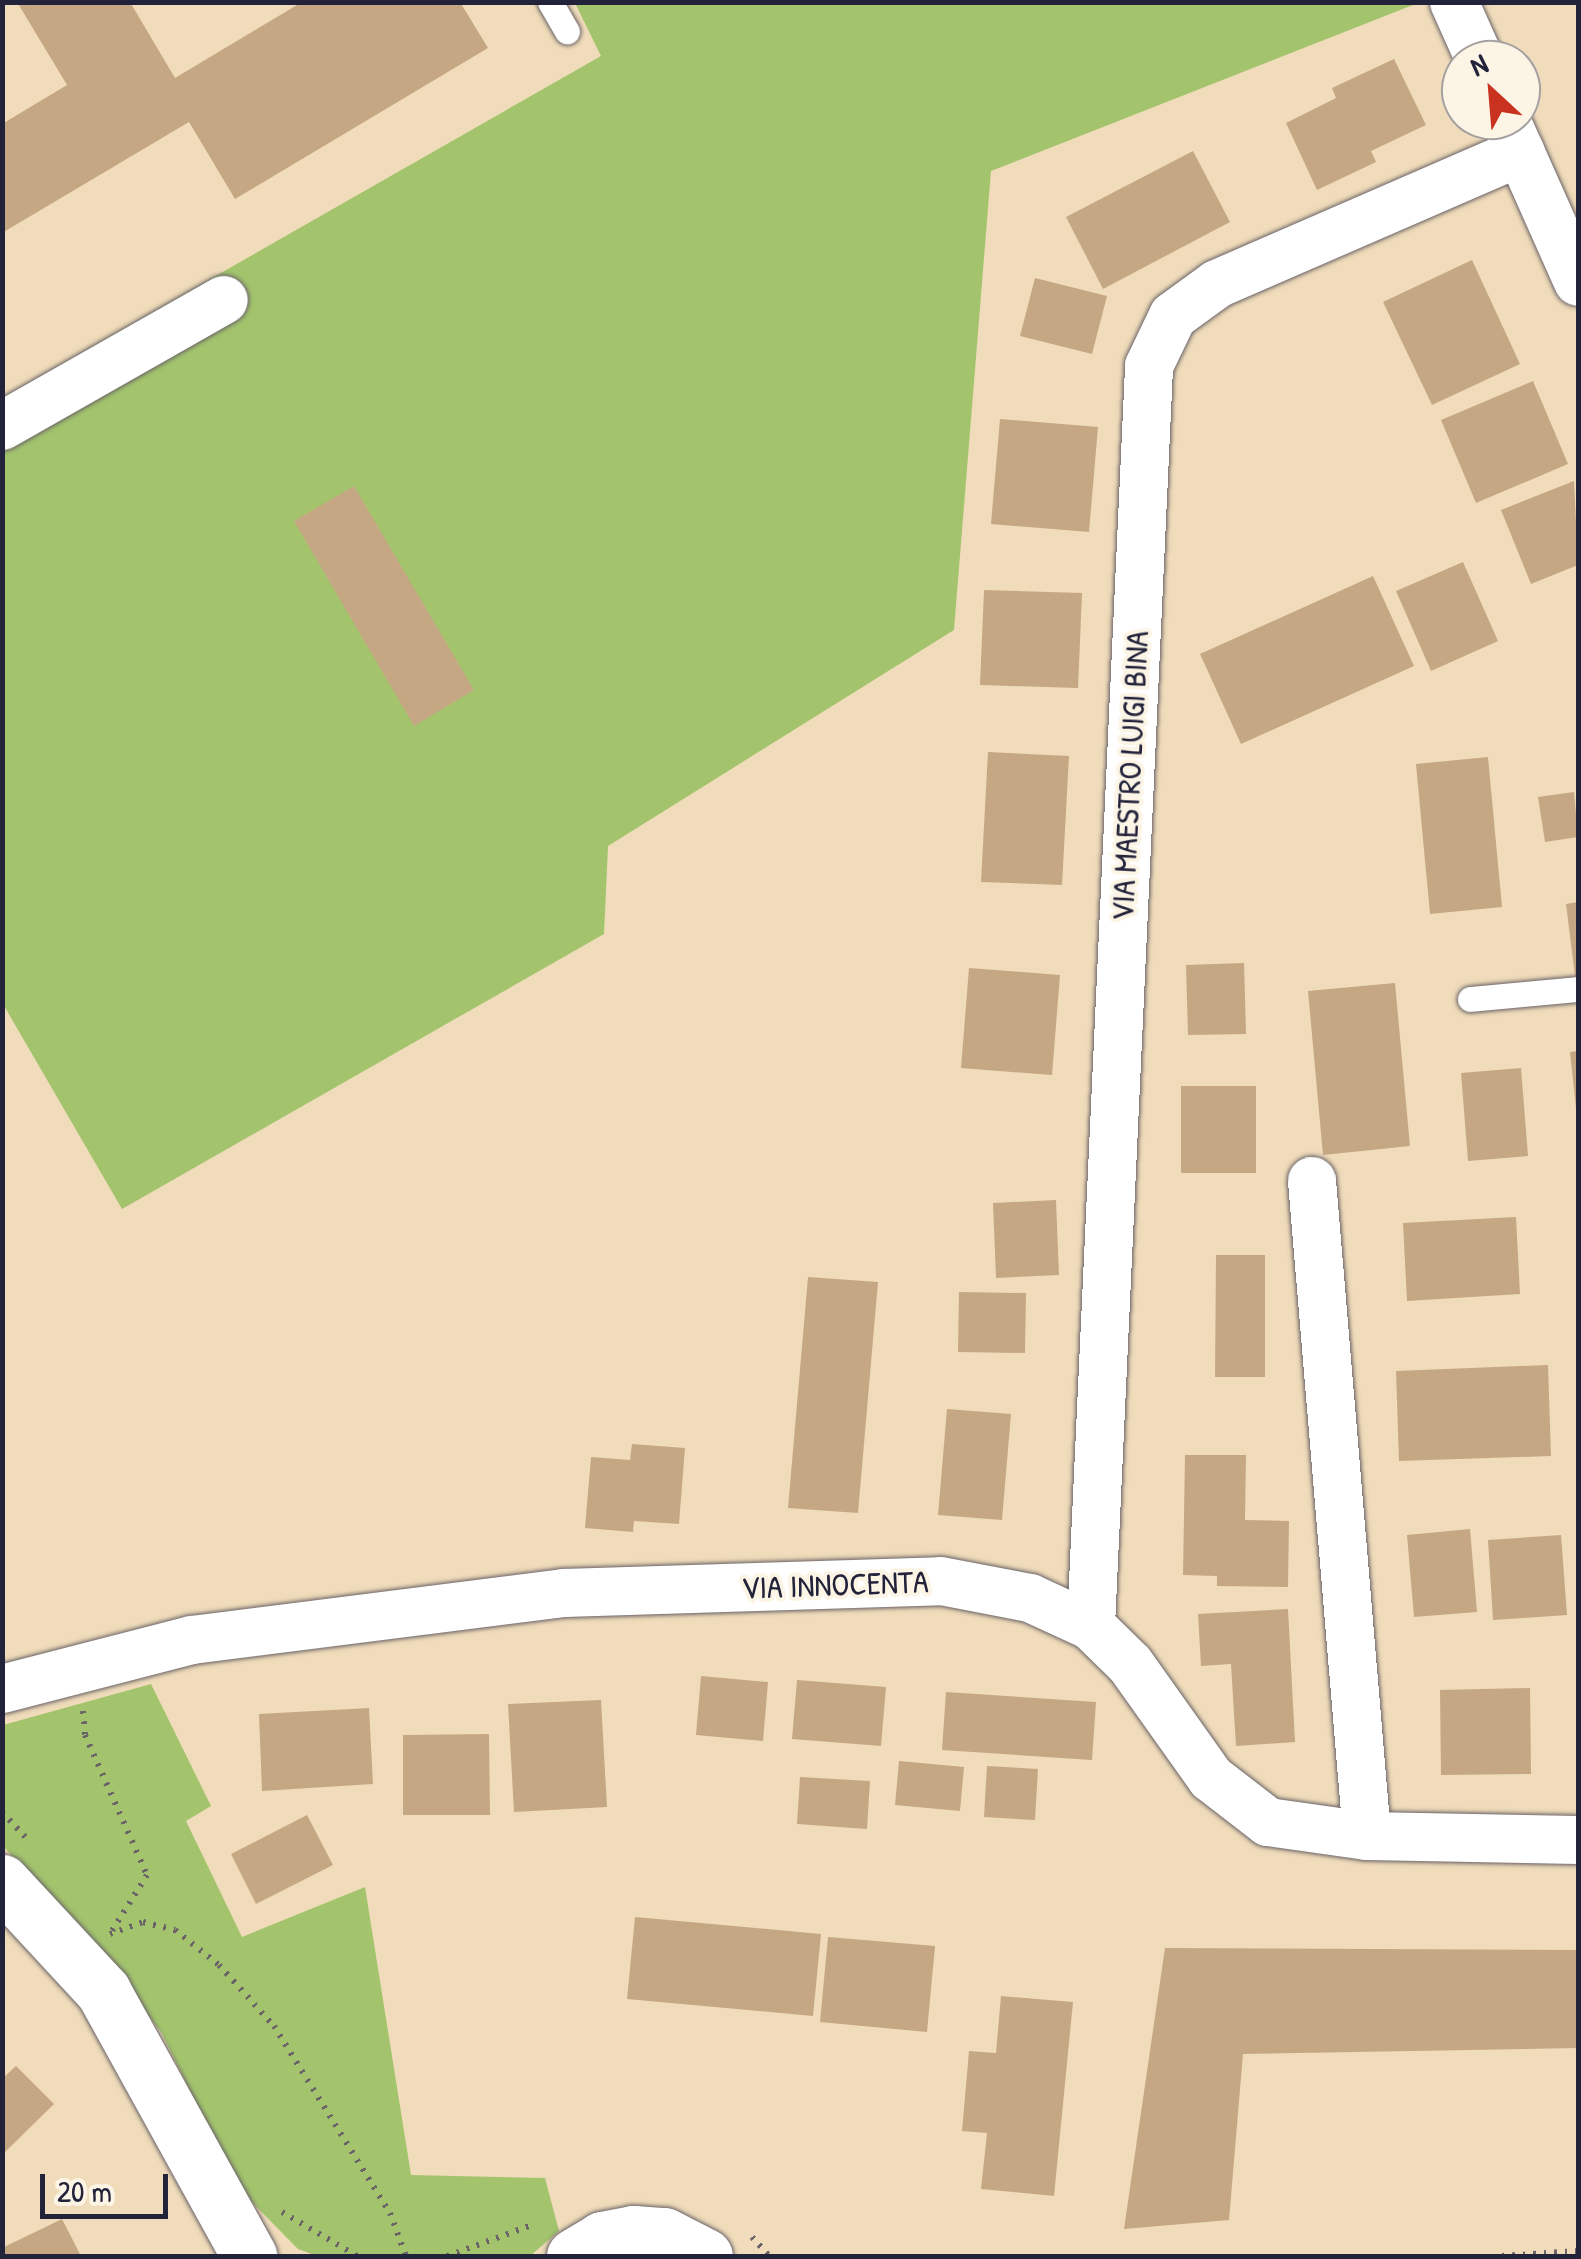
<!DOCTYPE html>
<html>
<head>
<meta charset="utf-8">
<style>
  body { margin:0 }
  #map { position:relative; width:1581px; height:2259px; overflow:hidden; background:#f0dcba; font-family:"Patrick Hand",sans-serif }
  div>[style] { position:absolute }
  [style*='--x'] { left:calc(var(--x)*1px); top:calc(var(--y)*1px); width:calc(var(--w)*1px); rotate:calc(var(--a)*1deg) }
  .green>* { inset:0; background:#a3c46d }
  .building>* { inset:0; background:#c6a783 }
  .path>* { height:6px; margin-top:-3px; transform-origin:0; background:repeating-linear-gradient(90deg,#6a6367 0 2.5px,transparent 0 10.5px) }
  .roads { filter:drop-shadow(0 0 2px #6a6367) drop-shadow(0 0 2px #6a6367) }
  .service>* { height:25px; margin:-12.5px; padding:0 12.5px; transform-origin:12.5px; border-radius:12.5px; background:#fff }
  .minor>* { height:48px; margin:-24px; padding:0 24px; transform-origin:24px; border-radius:24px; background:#fff }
  .tertiary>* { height:55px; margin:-27.5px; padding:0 27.5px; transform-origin:27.5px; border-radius:27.5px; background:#fff }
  span { translate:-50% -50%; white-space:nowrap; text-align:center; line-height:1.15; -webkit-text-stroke:8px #fcf5e5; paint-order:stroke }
  .street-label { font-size:32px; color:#22223b }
  .frame { position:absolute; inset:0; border:5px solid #22223b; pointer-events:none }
  .north { position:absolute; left:1441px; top:40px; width:100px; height:100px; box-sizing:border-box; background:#fcf5e5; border:2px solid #a5a1a1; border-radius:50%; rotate:334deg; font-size:28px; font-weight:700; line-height:40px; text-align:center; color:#22223b }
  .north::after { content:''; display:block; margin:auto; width:35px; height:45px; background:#c8321e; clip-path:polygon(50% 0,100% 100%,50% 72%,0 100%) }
  .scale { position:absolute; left:40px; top:2174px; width:128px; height:45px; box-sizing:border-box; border:5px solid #22223b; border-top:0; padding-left:12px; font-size:30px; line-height:35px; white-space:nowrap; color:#22223b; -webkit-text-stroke:8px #fcf5e5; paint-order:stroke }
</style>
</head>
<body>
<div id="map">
  <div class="green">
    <i style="clip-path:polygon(575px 3px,1418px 3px,991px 171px,954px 630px,608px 846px,604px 934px,122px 1209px,3px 1004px,2px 398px,601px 56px)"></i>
    <i style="clip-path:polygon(151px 1684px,211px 1806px,186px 1821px,242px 1937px,365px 1887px,411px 2175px,545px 2178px,559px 2231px,530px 2256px,317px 2256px,298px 2249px,239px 2189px,161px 2032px,88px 1937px,3px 1846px,3px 1725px)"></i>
  </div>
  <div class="building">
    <i style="clip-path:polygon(17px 2px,130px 2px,175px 78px,302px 2px,460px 2px,488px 48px,235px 199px,189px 122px,2px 233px,2px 124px,67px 85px)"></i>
    <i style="clip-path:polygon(1394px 59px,1426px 125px,1371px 151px,1376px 162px,1317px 190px,1286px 123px,1336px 98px,1332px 88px)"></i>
    <i style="clip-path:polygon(1193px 151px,1230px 222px,1103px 289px,1066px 217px)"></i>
    <i style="clip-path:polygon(1472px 260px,1520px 364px,1432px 405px,1383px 302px)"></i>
    <i style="clip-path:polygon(1035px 278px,1107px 296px,1092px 354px,1020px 336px)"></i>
    <i style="clip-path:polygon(1533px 381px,1568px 464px,1476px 503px,1441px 420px)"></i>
    <i style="clip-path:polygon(1000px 419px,1098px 427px,1089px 532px,991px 524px)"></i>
    <i style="clip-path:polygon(1574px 481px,1578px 565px,1531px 584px,1501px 510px)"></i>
    <i style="clip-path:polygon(354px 486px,474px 690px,414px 726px,294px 521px)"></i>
    <i style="clip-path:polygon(1463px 562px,1498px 641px,1431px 671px,1396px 591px)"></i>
    <i style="clip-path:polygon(1373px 576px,1414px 666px,1241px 744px,1200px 654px)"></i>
    <i style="clip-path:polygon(984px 590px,1082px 593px,1078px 688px,980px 685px)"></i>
    <i style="clip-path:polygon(988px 752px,1069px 756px,1062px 885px,981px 882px)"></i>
    <i style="clip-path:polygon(1488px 757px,1502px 907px,1430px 914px,1416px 764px)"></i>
    <i style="clip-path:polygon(1574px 792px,1578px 837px,1545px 842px,1538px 797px)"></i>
    <i style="clip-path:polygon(1578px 902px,1578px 975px,1575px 976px,1566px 904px)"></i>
    <i style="clip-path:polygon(1244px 963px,1246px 1034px,1188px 1035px,1186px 965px)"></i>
    <i style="clip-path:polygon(969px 968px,1060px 975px,1052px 1075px,961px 1068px)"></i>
    <i style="clip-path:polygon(1395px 983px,1410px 1146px,1323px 1155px,1308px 991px)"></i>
    <i style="clip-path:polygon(1578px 1051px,1578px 1109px,1576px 1109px,1570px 1052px)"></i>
    <i style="clip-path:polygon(1521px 1068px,1528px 1156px,1468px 1161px,1461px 1073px)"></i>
    <i style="clip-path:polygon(1181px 1086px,1256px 1086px,1256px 1173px,1181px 1173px)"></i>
    <i style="clip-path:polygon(1056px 1200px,1059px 1275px,996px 1278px,993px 1203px)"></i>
    <i style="clip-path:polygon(1516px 1217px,1520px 1294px,1407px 1301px,1403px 1223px)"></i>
    <i style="clip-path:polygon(1216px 1255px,1265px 1255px,1265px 1377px,1215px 1377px)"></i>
    <i style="clip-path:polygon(808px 1277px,878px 1282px,858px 1513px,788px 1508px)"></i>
    <i style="clip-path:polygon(959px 1292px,1026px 1293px,1025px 1353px,958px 1352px)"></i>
    <i style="clip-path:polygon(1548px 1365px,1551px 1456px,1399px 1461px,1396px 1371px)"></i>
    <i style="clip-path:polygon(947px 1409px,1011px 1414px,1002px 1520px,938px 1515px)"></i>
    <i style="clip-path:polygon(632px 1444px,685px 1448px,679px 1524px,634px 1521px,633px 1532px,585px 1528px,591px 1457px,630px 1460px)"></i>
    <i style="clip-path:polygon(1185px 1455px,1246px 1455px,1245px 1520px,1289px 1521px,1288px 1587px,1217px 1586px,1217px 1576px,1183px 1575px)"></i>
    <i style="clip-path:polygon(1470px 1529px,1477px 1612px,1414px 1617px,1407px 1535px)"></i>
    <i style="clip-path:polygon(1561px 1535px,1567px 1615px,1493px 1620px,1488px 1540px)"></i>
    <i style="clip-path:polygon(1288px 1609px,1295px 1742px,1236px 1746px,1231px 1664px,1201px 1666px,1198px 1614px)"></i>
    <i style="clip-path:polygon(701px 1676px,768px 1682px,763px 1741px,696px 1735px)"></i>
    <i style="clip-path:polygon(797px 1680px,886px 1687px,881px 1746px,792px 1739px)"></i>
    <i style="clip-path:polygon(1530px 1688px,1531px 1774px,1441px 1775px,1440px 1690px)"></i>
    <i style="clip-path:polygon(946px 1692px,1096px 1702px,1092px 1760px,942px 1750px)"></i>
    <i style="clip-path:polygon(601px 1700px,607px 1807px,514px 1812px,508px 1704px)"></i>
    <i style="clip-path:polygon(369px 1708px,373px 1784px,262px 1791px,259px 1714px)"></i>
    <i style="clip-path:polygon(489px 1734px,490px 1815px,403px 1815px,403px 1735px)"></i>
    <i style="clip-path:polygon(899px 1761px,964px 1767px,960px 1811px,895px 1805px)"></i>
    <i style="clip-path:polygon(987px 1766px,1038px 1769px,1035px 1820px,984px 1817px)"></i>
    <i style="clip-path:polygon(800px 1777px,870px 1781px,867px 1829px,797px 1824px)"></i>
    <i style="clip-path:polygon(307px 1815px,333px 1865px,256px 1904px,231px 1854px)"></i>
    <i style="clip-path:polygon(635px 1917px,821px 1934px,813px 2016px,627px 1999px)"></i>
    <i style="clip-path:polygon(828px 1937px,935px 1946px,927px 2032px,820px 2022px)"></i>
    <i style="clip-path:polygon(1165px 1948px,1578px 1950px,1578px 2048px,1243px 2054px,1229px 2220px,1124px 2229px)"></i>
    <i style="clip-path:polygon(1001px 1996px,1073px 2002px,1054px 2196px,981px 2189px,987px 2133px,962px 2131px,969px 2051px,996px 2053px)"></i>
    <i style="clip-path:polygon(16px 2066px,54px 2104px,2px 2155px,2px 2079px)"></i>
    <i style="clip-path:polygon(62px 2219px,81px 2256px,2px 2256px,2px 2248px)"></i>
  </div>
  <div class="path">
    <i style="--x:83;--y:1711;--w:24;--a:85"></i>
    <i style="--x:85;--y:1735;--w:153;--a:66.1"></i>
    <i style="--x:147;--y:1875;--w:70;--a:122.1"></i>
    <i style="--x:110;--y:1934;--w:35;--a:-20"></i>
    <i style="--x:143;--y:1922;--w:33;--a:14"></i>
    <i style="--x:175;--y:1930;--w:56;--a:38.5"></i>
    <i style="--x:219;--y:1965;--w:82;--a:48"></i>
    <i style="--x:274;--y:2026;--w:220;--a:58.2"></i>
    <i style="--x:390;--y:2213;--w:46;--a:69.6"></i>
    <i style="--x:2;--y:1812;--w:34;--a:47"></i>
    <i style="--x:282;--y:2212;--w:87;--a:30.4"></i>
    <i style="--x:752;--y:2237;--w:25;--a:48"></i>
    <i style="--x:447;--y:2256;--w:94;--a:-20"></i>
    <i style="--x:1502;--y:2256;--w:76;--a:-3.8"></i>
  </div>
  <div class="roads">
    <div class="service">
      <i style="--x:550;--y:2;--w:34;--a:60"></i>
      <i style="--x:1470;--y:999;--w:108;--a:-5.3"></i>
    </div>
    <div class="minor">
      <i style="--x:1454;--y:2;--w:64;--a:65.9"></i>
      <i style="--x:1506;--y:120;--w:177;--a:66"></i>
      <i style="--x:2;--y:426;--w:255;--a:-29.6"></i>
      <i style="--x:1312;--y:1181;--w:657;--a:85.2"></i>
      <i style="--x:1091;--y:1626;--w:1261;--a:-87.36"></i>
      <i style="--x:1149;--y:366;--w:55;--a:-64.4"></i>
      <i style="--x:1173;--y:316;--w:54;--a:-36"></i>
      <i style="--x:1217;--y:284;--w:331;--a:-23.5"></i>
      <i style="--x:2;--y:1689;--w:196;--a:-14.5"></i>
      <i style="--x:192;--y:1640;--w:375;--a:-7.2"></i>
      <i style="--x:564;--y:1593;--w:377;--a:-1.8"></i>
      <i style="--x:941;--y:1581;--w:91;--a:10.8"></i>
      <i style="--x:1030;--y:1598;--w:67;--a:24.7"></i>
      <i style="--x:1091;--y:1626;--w:54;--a:44.3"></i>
      <i style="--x:1130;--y:1664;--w:140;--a:54.6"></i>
      <i style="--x:1211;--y:1778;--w:72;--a:37.7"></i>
      <i style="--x:1268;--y:1822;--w:100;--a:8"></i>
      <i style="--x:1367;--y:1836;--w:211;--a:1.1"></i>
    </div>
    <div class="tertiary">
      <i style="--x:2;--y:1882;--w:149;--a:47.2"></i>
      <i style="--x:103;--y:1991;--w:303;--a:61.1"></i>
      <i style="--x:574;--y:2256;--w:33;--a:-31"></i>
      <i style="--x:602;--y:2239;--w:32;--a:-11"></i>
      <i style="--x:633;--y:2233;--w:31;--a:4"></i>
      <i style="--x:664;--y:2235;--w:46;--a:27.1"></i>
    </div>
  </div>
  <div class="street-label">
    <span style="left:1130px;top:776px;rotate:-87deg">VIA MAESTRO LUIGI BINA</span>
    <span style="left:835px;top:1585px;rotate:-2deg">VIA INNOCENTA</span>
  </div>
  <div class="frame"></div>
  <div class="north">N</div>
  <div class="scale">20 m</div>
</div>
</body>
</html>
